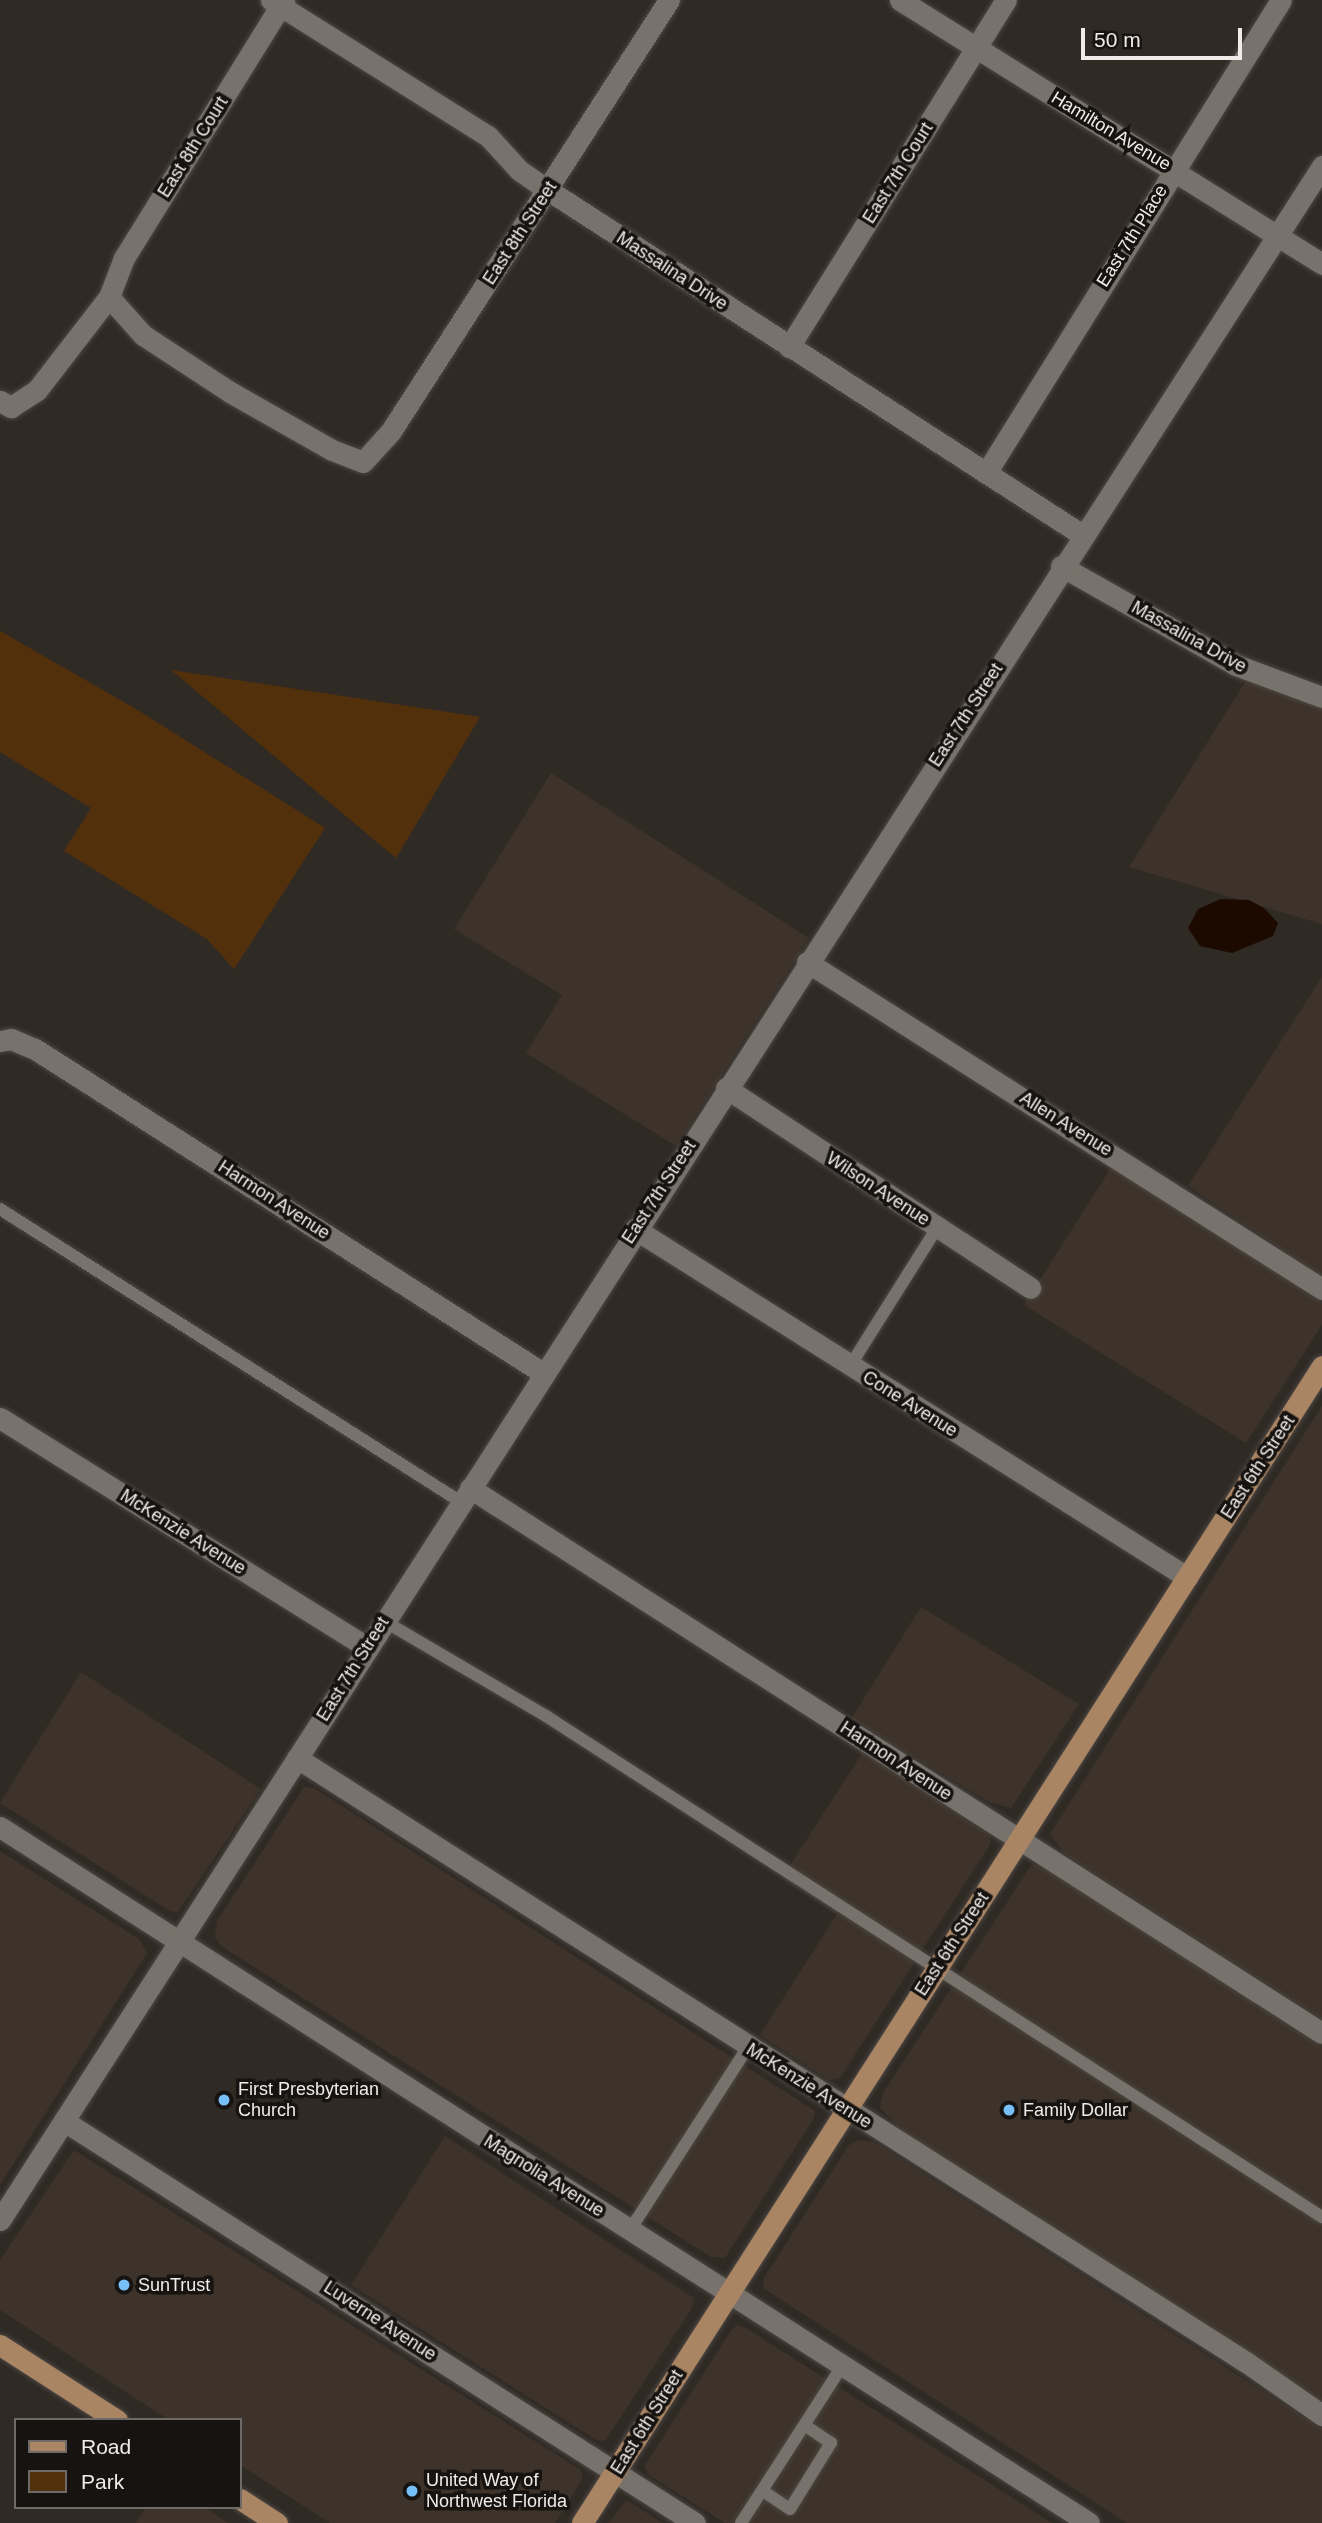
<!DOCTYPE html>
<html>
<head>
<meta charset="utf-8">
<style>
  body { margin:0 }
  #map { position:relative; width:1322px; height:2523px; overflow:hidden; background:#302a25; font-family:Helvetica,sans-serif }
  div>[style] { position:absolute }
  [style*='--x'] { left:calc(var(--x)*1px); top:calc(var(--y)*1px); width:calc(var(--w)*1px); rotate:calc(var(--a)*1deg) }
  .built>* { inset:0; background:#3d332a }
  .green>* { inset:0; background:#53300c }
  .water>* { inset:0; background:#1c0a00 }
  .roads { filter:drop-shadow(0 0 2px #4c4743) drop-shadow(0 0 2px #4c4743) }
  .service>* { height:12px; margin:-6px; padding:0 6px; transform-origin:6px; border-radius:6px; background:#78726c }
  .minor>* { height:21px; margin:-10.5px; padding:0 10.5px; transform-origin:10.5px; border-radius:10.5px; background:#78726c }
  .primary>* { height:21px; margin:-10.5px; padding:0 10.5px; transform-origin:10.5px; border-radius:10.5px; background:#a98564 }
  .dots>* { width:19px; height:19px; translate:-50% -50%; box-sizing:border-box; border:4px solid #161311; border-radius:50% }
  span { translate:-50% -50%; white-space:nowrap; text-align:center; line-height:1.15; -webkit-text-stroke:7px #161311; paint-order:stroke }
  .street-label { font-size:18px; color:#f0ece9 }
  .poi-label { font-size:18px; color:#f0ece9 }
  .left { translate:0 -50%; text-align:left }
  .legend { position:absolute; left:14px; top:2418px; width:228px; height:91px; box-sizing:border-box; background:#161311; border:2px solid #6d6a67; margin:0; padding:9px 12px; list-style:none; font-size:21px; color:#f0ece9 }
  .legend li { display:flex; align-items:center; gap:14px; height:35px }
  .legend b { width:35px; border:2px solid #6d6a67 }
  .scale { position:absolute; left:1081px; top:28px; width:161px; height:32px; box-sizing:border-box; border:4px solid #f0ece9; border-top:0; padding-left:9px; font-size:21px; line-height:24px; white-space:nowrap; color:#f0ece9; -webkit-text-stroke:5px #161311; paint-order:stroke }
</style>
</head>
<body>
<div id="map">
  <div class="built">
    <i style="clip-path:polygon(1249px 676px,1322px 705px,1322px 924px,1129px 867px)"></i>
    <i style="clip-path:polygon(551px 773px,809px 938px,676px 1146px,526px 1053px,562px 995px,454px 929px)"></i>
    <i style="clip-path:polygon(1322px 977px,1322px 1276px,1188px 1186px)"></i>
    <i style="clip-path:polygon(1114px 1163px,1322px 1303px,1322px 1325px,1246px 1443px,1024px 1305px)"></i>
    <i style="clip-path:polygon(1322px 1406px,1322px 2019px,1065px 1854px,1050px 1834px)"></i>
    <i style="clip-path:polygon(921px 1607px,1079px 1704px,1011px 1808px,989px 1802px,851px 1719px)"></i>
    <i style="clip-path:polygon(81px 1672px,261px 1789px,178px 1912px,170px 1911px,0 1803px)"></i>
    <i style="clip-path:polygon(863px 1752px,989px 1835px,991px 1843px,840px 2078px,829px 2080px,760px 2035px,837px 1914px,782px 1878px)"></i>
    <i style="clip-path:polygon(304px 1787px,314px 1788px,815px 2111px,814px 2118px,725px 2258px,711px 2257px,221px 1946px,215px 1937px,217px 1921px)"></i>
    <i style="clip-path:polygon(0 1851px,139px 1939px,147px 1953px,0 2185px)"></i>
    <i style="clip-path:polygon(1032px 1864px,1046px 1869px,1322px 2047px,1322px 2401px,905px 2133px,880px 2108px,883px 2093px)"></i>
    <i style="clip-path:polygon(445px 2136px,694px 2298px,692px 2308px,605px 2441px,596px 2440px,351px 2285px)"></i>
    <i style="clip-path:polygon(858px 2140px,874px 2142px,1322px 2429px,1322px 2523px,1127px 2523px,763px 2288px,764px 2278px,849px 2145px)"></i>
    <i style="clip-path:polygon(74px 2150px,581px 2470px,583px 2478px,555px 2523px,330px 2523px,240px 2465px,240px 2420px,169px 2420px,0 2310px,0 2260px)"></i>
    <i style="clip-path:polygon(738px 2325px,746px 2328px,1052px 2523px,725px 2523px,649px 2475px,644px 2467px,732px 2329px)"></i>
    <i style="clip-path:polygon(626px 2501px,630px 2502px,663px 2523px,608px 2523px)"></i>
    <i style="clip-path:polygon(146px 2507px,204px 2507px,228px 2523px,136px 2523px)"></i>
  </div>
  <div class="green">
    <i style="clip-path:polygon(0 631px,136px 709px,325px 828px,234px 969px,207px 939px,64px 851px,91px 808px,0 752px)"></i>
    <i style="clip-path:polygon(171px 670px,480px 717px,396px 858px)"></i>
  </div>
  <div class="water">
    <i style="clip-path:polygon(1221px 899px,1249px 900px,1264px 908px,1278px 923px,1273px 936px,1232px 953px,1200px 946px,1188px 928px,1198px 909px)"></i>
  </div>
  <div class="roads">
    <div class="service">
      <i style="--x:0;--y:1209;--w:546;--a:32.44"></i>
      <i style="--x:850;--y:1366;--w:163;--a:-57.8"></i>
      <i style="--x:384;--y:1621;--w:188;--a:30.4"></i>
      <i style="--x:546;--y:1716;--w:924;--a:32.85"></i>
      <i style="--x:630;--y:2230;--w:218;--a:-57.2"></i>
      <i style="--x:763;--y:2491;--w:32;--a:34"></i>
      <i style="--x:790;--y:2509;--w:78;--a:-58.2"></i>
      <i style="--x:831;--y:2443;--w:30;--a:-146"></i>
      <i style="--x:741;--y:2523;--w:188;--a:-57.2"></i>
    </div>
    <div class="minor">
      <i style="--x:271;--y:0;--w:256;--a:32.1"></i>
      <i style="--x:488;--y:136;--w:46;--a:47.6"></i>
      <i style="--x:519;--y:170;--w:35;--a:35"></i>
      <i style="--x:548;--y:190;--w:634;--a:32.84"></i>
      <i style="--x:900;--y:0;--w:498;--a:32"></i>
      <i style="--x:109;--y:297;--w:51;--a:48.2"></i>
      <i style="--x:143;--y:335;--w:104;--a:33.2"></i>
      <i style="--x:230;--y:392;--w:117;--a:29.6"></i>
      <i style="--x:332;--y:450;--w:33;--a:21"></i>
      <i style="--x:363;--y:462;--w:42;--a:-47.9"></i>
      <i style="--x:391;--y:431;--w:513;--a:-57.18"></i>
      <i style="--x:789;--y:347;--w:409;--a:-58"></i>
      <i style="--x:0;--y:401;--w:13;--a:29"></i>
      <i style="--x:11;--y:407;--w:31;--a:-33"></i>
      <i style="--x:37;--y:390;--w:118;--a:-52.3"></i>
      <i style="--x:109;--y:297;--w:42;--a:-69"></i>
      <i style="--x:124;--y:258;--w:304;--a:-58.2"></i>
      <i style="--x:986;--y:473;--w:557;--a:-58.05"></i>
      <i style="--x:1061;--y:566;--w:201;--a:29.5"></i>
      <i style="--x:1236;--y:665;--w:92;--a:20.4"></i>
      <i style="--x:807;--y:962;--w:610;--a:32.41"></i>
      <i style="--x:0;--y:1041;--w:11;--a:-10"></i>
      <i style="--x:11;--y:1039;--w:26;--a:23"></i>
      <i style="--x:35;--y:1049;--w:603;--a:32.53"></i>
      <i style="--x:726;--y:1088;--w:364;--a:33.3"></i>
      <i style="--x:635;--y:1229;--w:653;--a:32.23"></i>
      <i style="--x:0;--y:1418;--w:433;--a:32"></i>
      <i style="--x:470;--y:1488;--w:1011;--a:32.61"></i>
      <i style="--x:297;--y:1758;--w:1125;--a:32.48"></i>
      <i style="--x:1246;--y:2362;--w:93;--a:34.9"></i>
      <i style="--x:0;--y:1827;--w:1292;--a:32.58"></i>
      <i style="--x:64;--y:2121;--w:748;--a:32.5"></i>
      <i style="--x:0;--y:2220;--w:2443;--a:-57.23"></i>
    </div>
    <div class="primary">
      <i style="--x:0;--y:2345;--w:139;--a:32.7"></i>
      <i style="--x:240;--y:2499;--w:44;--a:33"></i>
      <i style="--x:582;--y:2523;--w:1373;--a:-57.4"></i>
    </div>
  </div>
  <div class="dots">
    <i style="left:224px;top:2100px;background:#77bff7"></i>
    <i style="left:1009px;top:2110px;background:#77bff7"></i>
    <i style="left:124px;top:2285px;background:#77bff7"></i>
    <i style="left:412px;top:2491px;background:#77bff7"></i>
  </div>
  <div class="street-label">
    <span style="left:1111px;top:131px;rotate:31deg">Hamilton Avenue</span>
    <span style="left:193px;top:147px;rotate:-58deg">East 8th Court</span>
    <span style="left:898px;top:173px;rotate:-58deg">East 7th Court</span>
    <span style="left:520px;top:233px;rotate:-57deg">East 8th Street</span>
    <span style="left:1132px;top:236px;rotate:-58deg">East 7th Place</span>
    <span style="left:672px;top:271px;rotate:33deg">Massalina Drive</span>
    <span style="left:1189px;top:637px;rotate:29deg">Massalina Drive</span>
    <span style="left:966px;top:715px;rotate:-57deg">East 7th Street</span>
    <span style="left:1066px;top:1124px;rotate:32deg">Allen Avenue</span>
    <span style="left:878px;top:1189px;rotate:33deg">Wilson Avenue</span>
    <span style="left:659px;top:1192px;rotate:-57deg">East 7th Street</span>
    <span style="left:274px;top:1200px;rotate:33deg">Harmon Avenue</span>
    <span style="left:910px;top:1404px;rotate:32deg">Cone Avenue</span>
    <span style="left:1258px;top:1467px;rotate:-57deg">East 6th Street</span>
    <span style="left:183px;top:1532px;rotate:32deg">McKenzie Avenue</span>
    <span style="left:353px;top:1669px;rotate:-58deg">East 7th Street</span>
    <span style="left:896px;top:1761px;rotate:33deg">Harmon Avenue</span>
    <span style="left:952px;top:1944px;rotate:-57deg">East 6th Street</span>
    <span style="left:809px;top:2086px;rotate:32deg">McKenzie Avenue</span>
    <span style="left:544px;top:2176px;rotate:32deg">Magnolia Avenue</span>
    <span style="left:380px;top:2321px;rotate:33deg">Luverne Avenue</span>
    <span style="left:647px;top:2422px;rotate:-58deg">East 6th Street</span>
  </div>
  <div class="poi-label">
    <span class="left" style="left:238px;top:2100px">First Presbyterian<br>Church</span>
    <span class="left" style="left:1023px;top:2110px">Family Dollar</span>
    <span class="left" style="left:138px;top:2285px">SunTrust</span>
    <span class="left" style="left:426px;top:2491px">United Way of<br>Northwest Florida</span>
  </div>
  <ul class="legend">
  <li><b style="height:9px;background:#a98564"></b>Road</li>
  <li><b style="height:19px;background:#53300c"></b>Park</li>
  </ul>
  <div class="scale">50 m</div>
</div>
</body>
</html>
